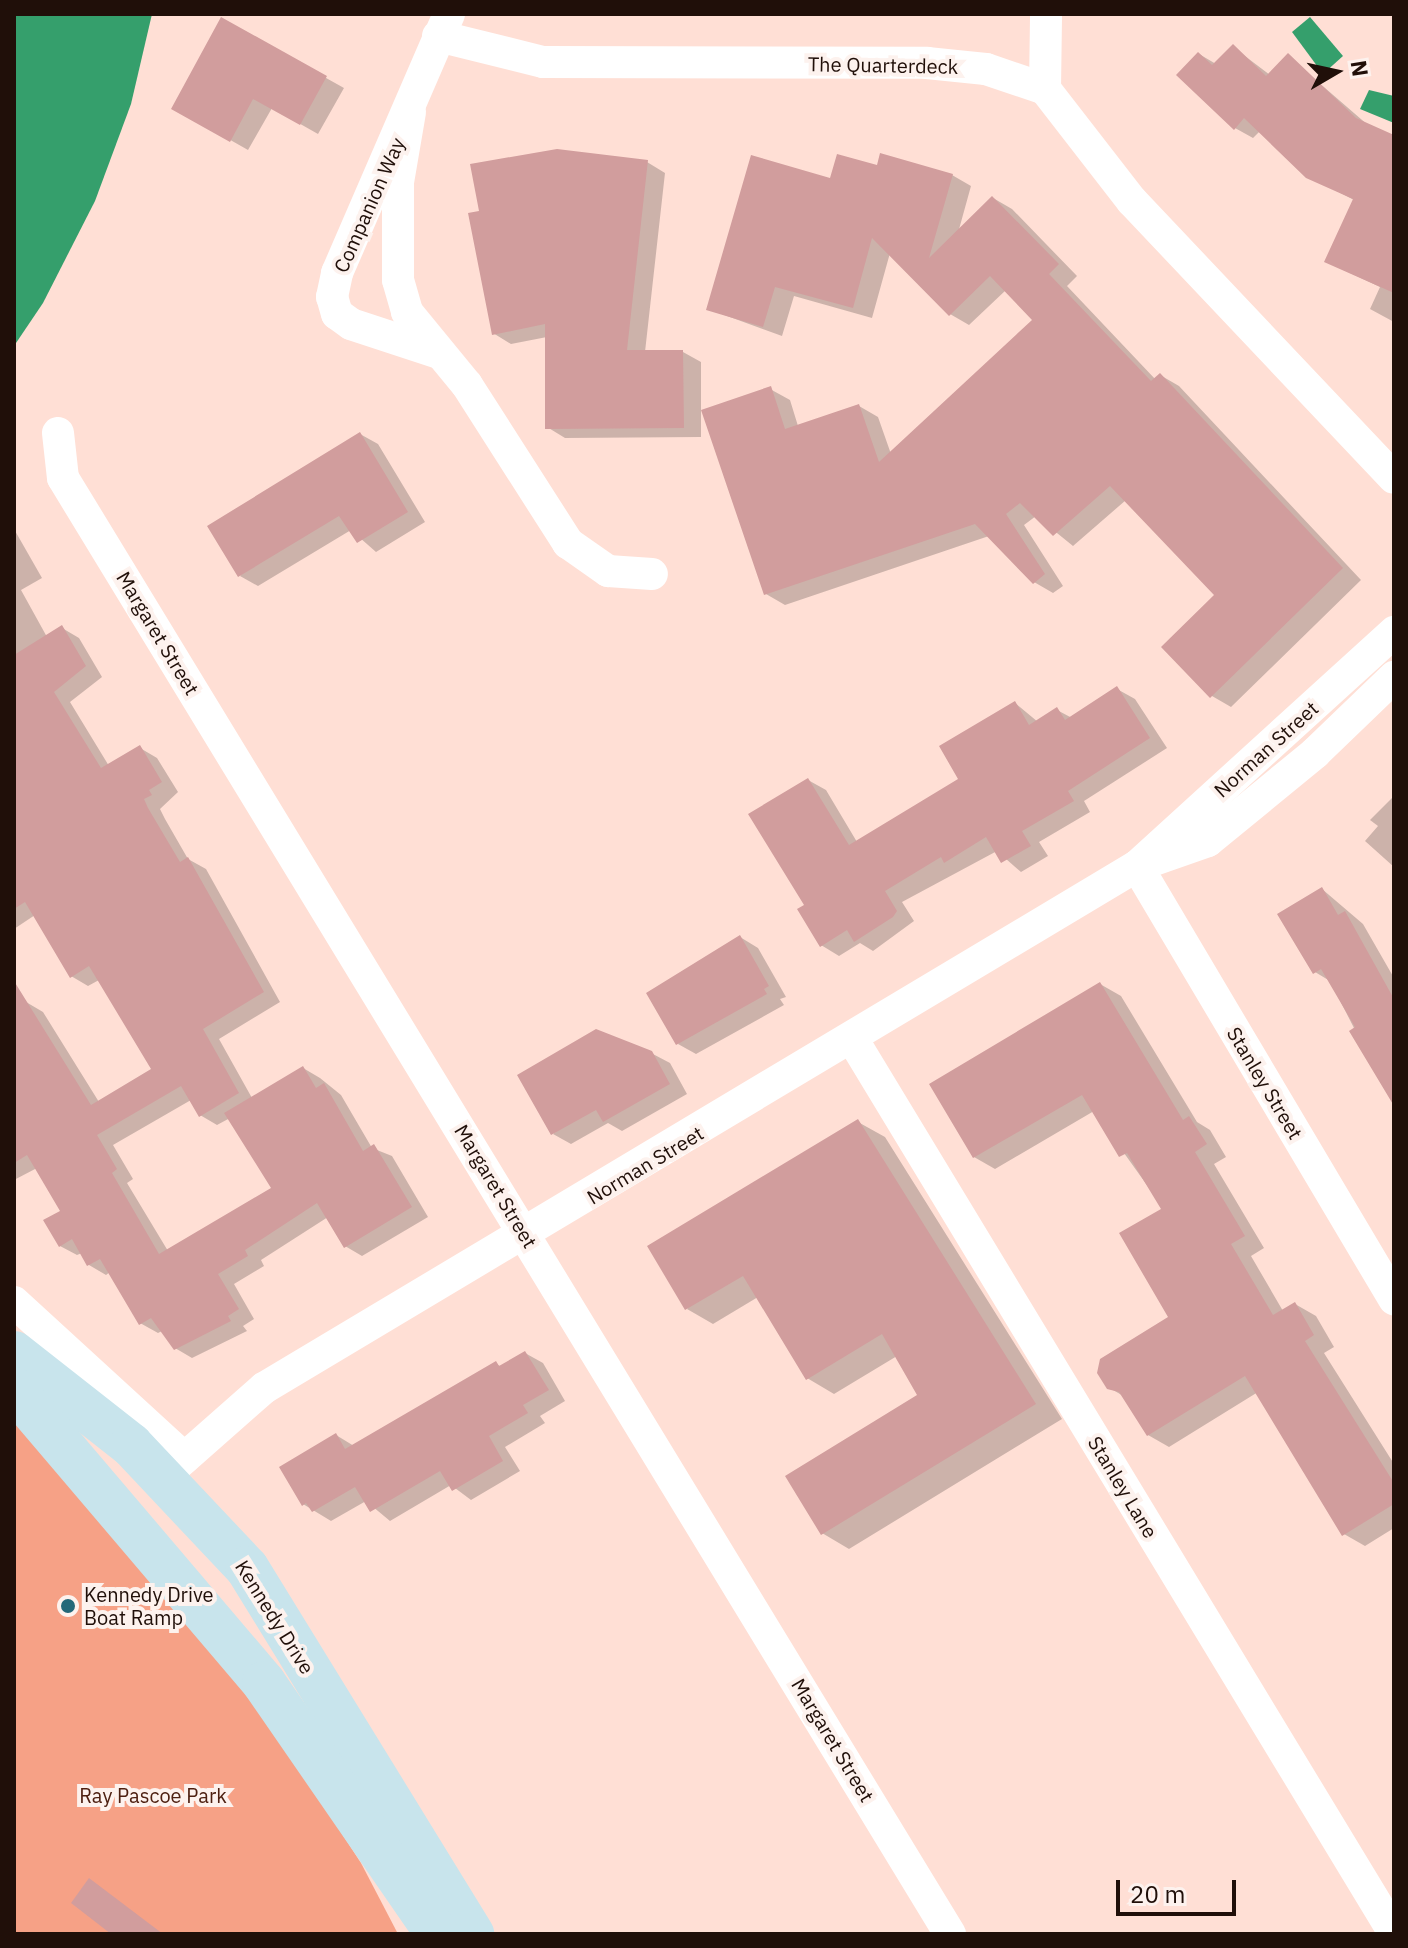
<!DOCTYPE html>
<html>
<head>
<meta charset="utf-8">
<style>
  body { margin:0 }
  #map { position:relative; width:1408px; height:1948px; overflow:hidden; background:#ffdfd5; font-family:"IBM Plex Sans",sans-serif }
  div>[style] { position:absolute }
  [style*='--x'] { left:calc(var(--x)*1px); top:calc(var(--y)*1px); width:calc(var(--w)*1px); rotate:calc(var(--a)*1deg) }
  .green>* { inset:0; background:#f6a186 }
  .water>* { inset:0; background:#359f6c }
  .shadow>* { inset:0; background:#0003 }
  .building>* { inset:0; background:#d19d9d }
  .street>* { height:32px; margin:-16px; padding:0 16px; transform-origin:16px; border-radius:16px; background:#fff }
  .secondary>* { height:44px; margin:-22px; padding:0 22px; transform-origin:22px; border-radius:22px; background:#c8e4ec }
  .dots>* { width:22px; height:22px; translate:-50% -50%; box-sizing:border-box; border:4px solid #fdf2ee; border-radius:50% }
  span { translate:-50% -50%; white-space:nowrap; text-align:center; line-height:1.15; -webkit-text-stroke:8px #fdf2ee; paint-order:stroke }
  .street-label { font-size:20px; color:#200f09 }
  .poi-label { font-size:20px; color:#200f09 }
  .left { translate:0 -50%; text-align:left }
  .park-label { font-size:20px; color:#4e2011 }
  .frame { position:absolute; inset:0; border:16px solid #200f09; pointer-events:none }
  .north { position:absolute; left:1296px; top:32px; width:80px; height:80px; -webkit-text-stroke:6px #fdf2ee; paint-order:stroke; rotate:81deg; font-size:22px; font-weight:700; line-height:32px; text-align:center; color:#200f09 }
  .north::after { content:''; display:block; margin:auto; width:28px; height:36px; background:#200f09; clip-path:polygon(50% 0,100% 100%,50% 72%,0 100%) }
  .scale { position:absolute; left:1116px; top:1880px; width:120px; height:36px; box-sizing:border-box; border:4px solid #200f09; border-top:0; padding-left:10px; font-size:24px; line-height:28px; white-space:nowrap; color:#200f09; -webkit-text-stroke:6px #fdf2ee; paint-order:stroke }
</style>
</head>
<body>
<div id="map">
  <div class="green">
    <i style="clip-path:polygon(14px 1405px,235px 1669px,361px 1863px,398px 1934px,14px 1934px)"></i>
  </div>
  <div class="water">
    <i style="clip-path:polygon(14px 14px,152px 14px,131px 104px,95px 201px,43px 303px,14px 346px)"></i>
    <i style="clip-path:polygon(1310px 17px,1343px 56px,1323px 74px,1292px 32px)"></i>
    <i style="clip-path:polygon(1369px 90px,1394px 96px,1394px 123px,1360px 109px)"></i>
  </div>
  <div class="shadow">
    <i style="clip-path:polygon(222px 20px,344px 88px,318px 134px,272px 108px,248px 150px,174px 108px)"></i>
    <i style="clip-path:polygon(1233px 47px,1270px 75px,1288px 56px,1369px 126px,1394px 137px,1394px 322px,1370px 309px,1380px 287px,1327px 262px,1354px 200px,1308px 176px,1260px 131px,1253px 138px,1235px 128px,1199px 54px,1216px 64px)"></i>
    <i style="clip-path:polygon(647px 162px,665px 173px,645px 352px,683px 352px,701px 362px,701px 437px,565px 438px,547px 427px,547px 337px,511px 344px,493px 333px)"></i>
    <i style="clip-path:polygon(879px 167px,952px 175px,971px 186px,958px 233px,993px 198px,1012px 209px,1077px 276px,1067px 286px,1156px 380px,1160px 375px,1179px 386px,1361px 580px,1231px 707px,1212px 696px,1217px 595px,1126px 500px,1073px 546px,1036px 516px,1024px 525px,1063px 586px,1053px 593px,1034px 582px,989px 536px,785px 605px,766px 594px,770px 389px,790px 400px,798px 426px,859px 406px,878px 417px,891px 454px,1035px 320px,1006px 290px,969px 325px,950px 314px,890px 253px,872px 318px,794px 296px,782px 336px,708px 309px,831px 181px)"></i>
    <i style="clip-path:polygon(360px 434px,378px 444px,425px 522px,376px 552px,351px 530px,258px 586px,240px 576px)"></i>
    <i style="clip-path:polygon(evenodd,14px 529px,42px 578px,21px 590px,47px 637px,62px 628px,79px 638px,102px 677px,70px 702px,109px 766px,140px 748px,157px 758px,178px 792px,160px 809px,165px 819px,188px 859px,206px 869px,280px 1002px,219px 1039px,252px 1098px,303px 1068px,320px 1078px,341px 1095px,372px 1148px,392px 1156px,428px 1217px,362px 1256px,345px 1246px,328px 1217px,261px 1260px,264px 1266px,234px 1284px,254px 1319px,243px 1326px,247px 1331px,192px 1358px,175px 1348px,162px 1331px,158px 1333px,140px 1323px,110px 1272px,106px 1275px,89px 1265px,82px 1253px,77px 1255px,60px 1246px,62px 1211px,37px 1168px,14px 1180px,14px 1009px,26px 1002px,43px 1012px,99px 1102px,154px 1070px,99px 980px,88px 986px,71px 976px,35px 915px,14px 929px,14px 529px,191px 1100px,200px 1115px,217px 1125px,230px 1118px,274px 1189px,168px 1251px,127px 1183px,133px 1179px,113px 1145px,191px 1100px)"></i>
    <i style="clip-path:polygon(1117px 689px,1135px 699px,1167px 748px,1084px 801px,1090px 812px,1039px 842px,1048px 856px,1021px 872px,997px 851px,902px 902px,914px 921px,873px 951px,860px 943px,839px 956px,821px 945px,806px 905px,808px 780px,826px 790px,857px 842px,961px 779px,1015px 703px,1038px 722px,1057px 710px,1072px 718px)"></i>
    <i style="clip-path:polygon(1394px 796px,1394px 867px,1365px 841px,1378px 826px,1370px 820px)"></i>
    <i style="clip-path:polygon(1322px 889px,1363px 924px,1394px 978px,1394px 1086px,1379px 1077px,1330px 981px,1315px 972px)"></i>
    <i style="clip-path:polygon(740px 937px,758px 948px,786px 997px,780px 999px,784px 1005px,696px 1054px,678px 1044px)"></i>
    <i style="clip-path:polygon(1100px 984px,1121px 996px,1197px 1122px,1210px 1130px,1226px 1157px,1214px 1164px,1264px 1248px,1251px 1256px,1283px 1311px,1295px 1304px,1316px 1316px,1334px 1347px,1324px 1353px,1394px 1464px,1394px 1528px,1365px 1546px,1344px 1534px,1258px 1392px,1169px 1447px,1148px 1435px,1125px 1397px,1108px 1387px,1171px 1318px,1164px 1209px,1094px 1111px,995px 1169px,974px 1157px)"></i>
    <i style="clip-path:polygon(651px 1053px,670px 1063px,687px 1094px,622px 1131px,608px 1123px,571px 1144px,553px 1134px)"></i>
    <i style="clip-path:polygon(858px 1122px,885px 1137px,1062px 1419px,849px 1549px,822px 1533px,919px 1396px,897px 1356px,834px 1394px,807px 1378px,758px 1297px,713px 1324px,687px 1309px)"></i>
    <i style="clip-path:polygon(525px 1353px,543px 1363px,565px 1401px,540px 1416px,545px 1423px,505px 1447px,520px 1471px,471px 1500px,451px 1485px,390px 1521px,366px 1501px,331px 1521px,303px 1504px,336px 1435px,354px 1446px,496px 1364px,502px 1367px)"></i>
  </div>
  <div class="building">
    <i style="clip-path:polygon(221px 17px,327px 76px,300px 125px,253px 99px,230px 142px,171px 109px)"></i>
    <i style="clip-path:polygon(1233px 44px,1266px 76px,1288px 53px,1356px 118px,1394px 135px,1394px 293px,1324px 262px,1353px 199px,1306px 178px,1244px 118px,1234px 130px,1176px 75px,1198px 52px,1212px 65px)"></i>
    <i style="clip-path:polygon(557px 149px,648px 160px,627px 350px,683px 350px,684px 428px,545px 429px,545px 324px,492px 335px,468px 213px,479px 211px,470px 164px)"></i>
    <i style="clip-path:polygon(880px 153px,953px 174px,929px 258px,992px 196px,1059px 264px,1049px 274px,1151px 381px,1160px 373px,1343px 568px,1210px 698px,1161px 647px,1214px 595px,1110px 486px,1053px 536px,1020px 503px,1006px 514px,1045px 574px,1033px 584px,975px 524px,764px 595px,701px 410px,771px 386px,785px 429px,859px 404px,879px 462px,1032px 320px,990px 276px,949px 316px,872px 238px,853px 308px,775px 287px,763px 327px,706px 310px,751px 155px,830px 178px,837px 154px,877px 165px)"></i>
    <i style="clip-path:polygon(360px 432px,408px 512px,357px 543px,339px 516px,238px 577px,207px 526px)"></i>
    <i style="clip-path:polygon(62px 625px,86px 666px,54px 692px,101px 768px,140px 745px,162px 782px,149px 790px,152px 795px,144px 799px,148px 808px,180px 862px,188px 857px,264px 992px,203px 1029px,239px 1093px,199px 1117px,181px 1086px,97px 1135px,117px 1169px,112px 1173px,159px 1254px,271px 1188px,224px 1113px,303px 1066px,316px 1088px,324px 1083px,363px 1151px,374px 1144px,412px 1207px,344px 1248px,317px 1203px,245px 1250px,248px 1256px,218px 1274px,239px 1309px,228px 1316px,231px 1321px,174px 1350px,151px 1318px,139px 1325px,100px 1259px,87px 1266px,72px 1239px,59px 1247px,43px 1220px,60px 1211px,27px 1155px,14px 1163px,14px 981px,91px 1105px,151px 1069px,89px 966px,70px 978px,25px 902px,14px 909px,14px 655px)"></i>
    <i style="clip-path:polygon(1117px 686px,1150px 738px,1068px 791px,1074px 801px,1022px 831px,1031px 846px,1001px 863px,986px 837px,944px 863px,941px 857px,885px 891px,897px 911px,893px 917px,854px 942px,847px 930px,820px 947px,797px 909px,804px 905px,748px 814px,808px 778px,849px 845px,958px 779px,939px 746px,1015px 701px,1029px 725px,1057px 707px,1065px 720px)"></i>
    <i style="clip-path:polygon(1322px 887px,1338px 915px,1345px 911px,1394px 999px,1394px 1106px,1349px 1031px,1355px 1027px,1321px 969px,1313px 974px,1277px 914px)"></i>
    <i style="clip-path:polygon(740px 935px,769px 986px,764px 989px,767px 994px,676px 1045px,646px 993px)"></i>
    <i style="clip-path:polygon(1100px 982px,1183px 1120px,1189px 1116px,1207px 1144px,1195px 1152px,1245px 1236px,1231px 1244px,1273px 1315px,1295px 1302px,1314px 1335px,1305px 1341px,1394px 1483px,1394px 1504px,1342px 1536px,1245px 1376px,1147px 1436px,1119px 1392px,1107px 1389px,1097px 1373px,1100px 1359px,1168px 1317px,1119px 1233px,1161px 1209px,1127px 1153px,1119px 1157px,1082px 1095px,973px 1158px,929px 1084px)"></i>
    <i style="clip-path:polygon(596px 1029px,652px 1051px,670px 1084px,603px 1122px,596px 1110px,551px 1135px,517px 1075px)"></i>
    <i style="clip-path:polygon(858px 1119px,1036px 1404px,821px 1535px,785px 1476px,917px 1395px,882px 1334px,806px 1380px,743px 1276px,685px 1310px,647px 1246px)"></i>
    <i style="clip-path:polygon(525px 1351px,549px 1390px,523px 1405px,528px 1413px,489px 1436px,503px 1461px,452px 1491px,440px 1471px,370px 1512px,355px 1487px,312px 1512px,306px 1503px,302px 1506px,279px 1467px,336px 1433px,345px 1449px,496px 1361px,499px 1366px)"></i>
    <i style="clip-path:polygon(89px 1878px,163px 1934px,111px 1934px,71px 1903px)"></i>
  </div>
  <div class="street">
    <i style="--x:438;--y:36;--w:108;--a:13.9"></i>
    <i style="--x:543;--y:62;--w:384;--a:0.1"></i>
    <i style="--x:927;--y:63;--w:59;--a:5.8"></i>
    <i style="--x:986;--y:69;--w:62;--a:18.7"></i>
    <i style="--x:1045;--y:89;--w:142;--a:52.2"></i>
    <i style="--x:1132;--y:201;--w:381;--a:46.6"></i>
    <i style="--x:1045;--y:89;--w:75;--a:-89.2"></i>
    <i style="--x:410;--y:112;--w:71;--a:99.7"></i>
    <i style="--x:398;--y:182;--w:98;--a:90"></i>
    <i style="--x:398;--y:280;--w:33;--a:74"></i>
    <i style="--x:407;--y:312;--w:94;--a:50.6"></i>
    <i style="--x:467;--y:385;--w:188;--a:57.4"></i>
    <i style="--x:568;--y:543;--w:49;--a:35"></i>
    <i style="--x:608;--y:571;--w:44;--a:3.9"></i>
    <i style="--x:436;--y:352;--w:89;--a:-161.8"></i>
    <i style="--x:351;--y:324;--w:17;--a:-144"></i>
    <i style="--x:337;--y:314;--w:18;--a:-106"></i>
    <i style="--x:332;--y:297;--w:25;--a:-78"></i>
    <i style="--x:337;--y:273;--w:282;--a:-66.6"></i>
    <i style="--x:58;--y:433;--w:45;--a:83.7"></i>
    <i style="--x:63;--y:478;--w:1705;--a:58.65"></i>
    <i style="--x:1137;--y:866;--w:504;--a:59.31"></i>
    <i style="--x:1137;--y:866;--w:348;--a:-42.3"></i>
    <i style="--x:853;--y:1040;--w:1044;--a:58.79"></i>
    <i style="--x:14;--y:1302;--w:231;--a:42.5"></i>
    <i style="--x:163;--y:1477;--w:135;--a:-41.4"></i>
    <i style="--x:264;--y:1388;--w:1017;--a:-30.88"></i>
    <i style="--x:1137;--y:866;--w:75;--a:-19.4"></i>
    <i style="--x:1208;--y:841;--w:139;--a:-39.4"></i>
    <i style="--x:1315;--y:753;--w:110;--a:-43.9"></i>
  </div>
  <div class="secondary">
    <i style="--x:14;--y:1353;--w:149;--a:38.2"></i>
    <i style="--x:131;--y:1445;--w:169;--a:46.7"></i>
    <i style="--x:247;--y:1568;--w:430;--a:58.4"></i>
    <i style="--x:14;--y:1389;--w:386;--a:49.6"></i>
    <i style="--x:264;--y:1683;--w:305;--a:55.4"></i>
  </div>
  <div class="dots">
    <i style="left:68px;top:1606px;background:#246879"></i>
  </div>
  <div class="street-label">
    <span style="left:883px;top:65px;rotate:1deg">The Quarterdeck</span>
    <span style="left:369px;top:205px;rotate:-66deg">Companion Way</span>
    <span style="left:158px;top:633px;rotate:59deg">Margaret Street</span>
    <span style="left:1266px;top:749px;rotate:-42deg">Norman Street</span>
    <span style="left:1265px;top:1083px;rotate:59deg">Stanley Street</span>
    <span style="left:645px;top:1165px;rotate:-31deg">Norman Street</span>
    <span style="left:496px;top:1186px;rotate:59deg">Margaret Street</span>
    <span style="left:1123px;top:1487px;rotate:59deg">Stanley Lane</span>
    <span style="left:275px;top:1617px;rotate:58deg">Kennedy Drive</span>
    <span style="left:833px;top:1740px;rotate:59deg">Margaret Street</span>
  </div>
  <div class="poi-label">
    <span class="left" style="left:84px;top:1606px">Kennedy Drive<br>Boat Ramp</span>
  </div>
  <div class="park-label">
    <span style="left:153px;top:1795px">Ray Pascoe Park</span>
  </div>
  <div class="frame"></div>
  <div class="north">N</div>
  <div class="scale">20 m</div>
</div>
</body>
</html>
